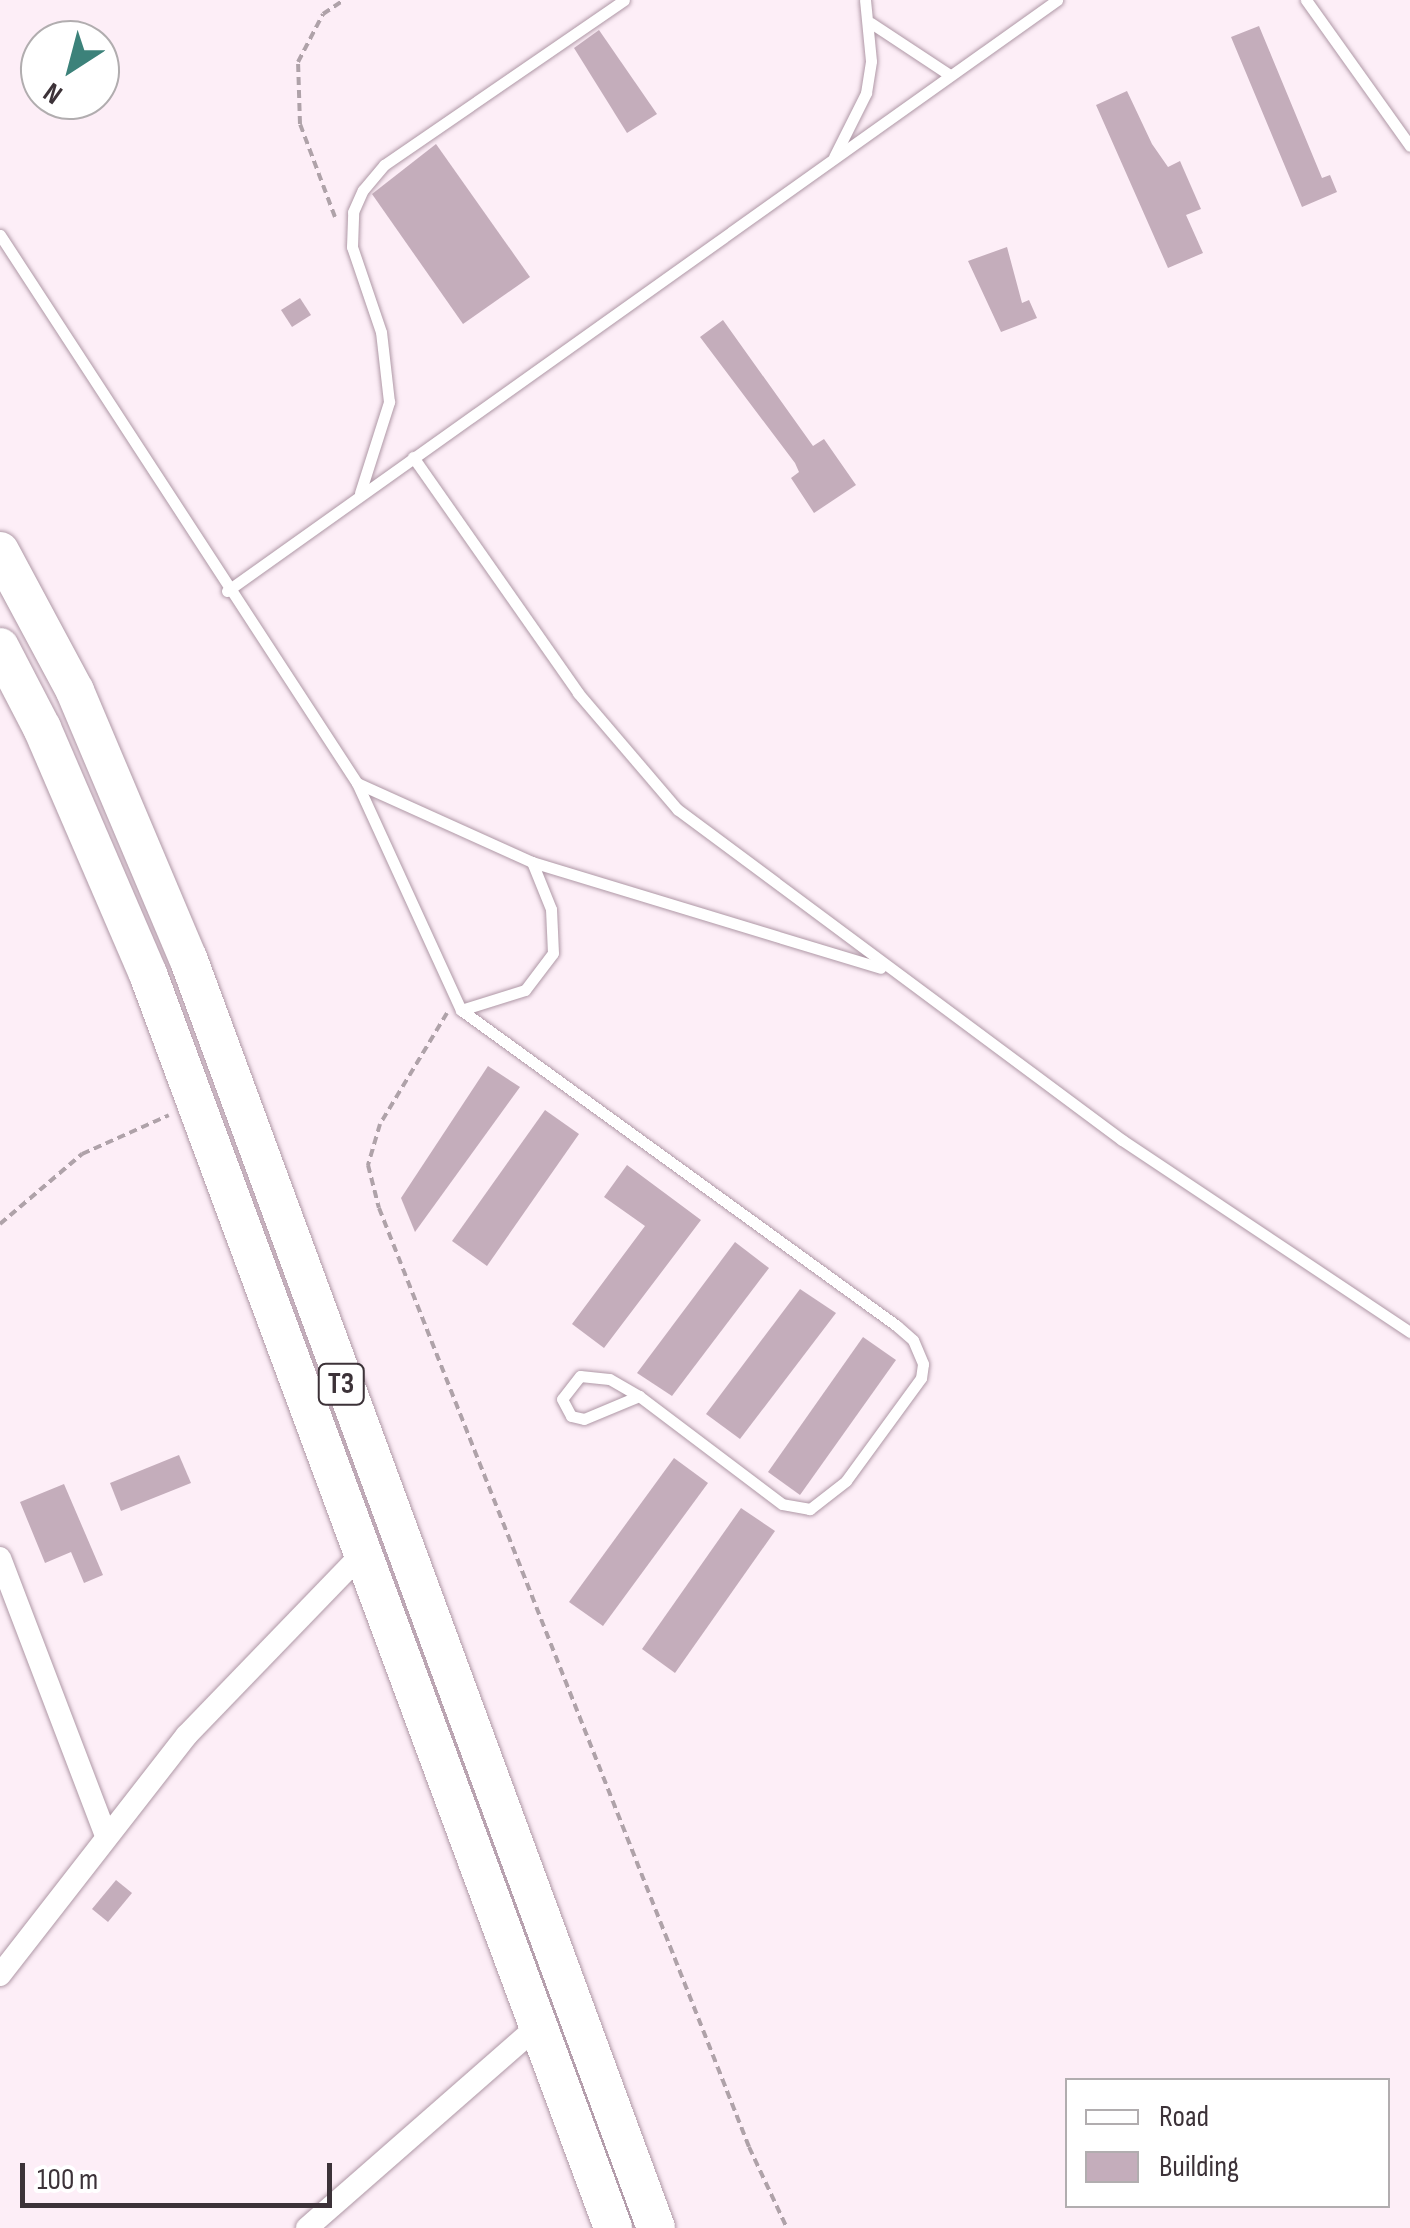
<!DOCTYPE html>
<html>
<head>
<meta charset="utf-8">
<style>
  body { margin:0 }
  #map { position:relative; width:1410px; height:2228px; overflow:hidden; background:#fdeef7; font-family:"Sofia Sans Condensed",sans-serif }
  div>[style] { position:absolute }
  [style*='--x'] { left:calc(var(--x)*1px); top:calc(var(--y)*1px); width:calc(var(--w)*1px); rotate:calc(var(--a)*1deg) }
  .building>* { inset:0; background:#c4adbb }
  .path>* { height:4px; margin-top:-2px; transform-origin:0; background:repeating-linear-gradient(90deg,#afa2a9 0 8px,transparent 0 13px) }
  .roads { filter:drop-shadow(0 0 2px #af98a6) drop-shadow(0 0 2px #af98a6) }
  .service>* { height:11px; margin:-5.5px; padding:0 5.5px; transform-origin:5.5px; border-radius:5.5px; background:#fff }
  .minor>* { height:22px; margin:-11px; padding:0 11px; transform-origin:11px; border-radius:11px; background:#fff }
  .trunk>* { height:38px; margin:-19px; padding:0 19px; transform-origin:19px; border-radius:19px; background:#fff }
  span { translate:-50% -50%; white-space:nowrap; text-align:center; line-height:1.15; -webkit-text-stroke:8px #fff; paint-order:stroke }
  .shield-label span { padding:2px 8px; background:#fff; border:2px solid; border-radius:8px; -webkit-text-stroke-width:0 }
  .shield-label { font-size:30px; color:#3c3238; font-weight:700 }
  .legend { position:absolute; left:1065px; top:2078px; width:325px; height:130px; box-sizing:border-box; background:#fff; border:2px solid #b1adaf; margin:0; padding:12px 18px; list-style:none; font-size:30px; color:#3c3238 }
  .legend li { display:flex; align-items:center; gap:20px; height:50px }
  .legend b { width:50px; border:2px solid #b1adaf }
  .north { position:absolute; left:20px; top:20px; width:100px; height:100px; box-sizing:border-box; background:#fff; border:2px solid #b1adaf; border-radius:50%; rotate:216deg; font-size:28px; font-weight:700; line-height:40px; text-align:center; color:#3c3238 }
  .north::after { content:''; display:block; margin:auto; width:35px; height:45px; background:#3c827a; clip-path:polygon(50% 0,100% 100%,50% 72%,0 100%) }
  .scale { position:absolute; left:20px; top:2163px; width:312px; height:45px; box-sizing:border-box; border:5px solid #3c3238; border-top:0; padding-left:12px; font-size:30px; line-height:35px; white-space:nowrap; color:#3c3238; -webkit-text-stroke:8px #fff; paint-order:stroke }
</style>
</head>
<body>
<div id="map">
  <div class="building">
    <i style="clip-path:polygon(1259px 26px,1322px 178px,1330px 175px,1337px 192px,1302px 207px,1231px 37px)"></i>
    <i style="clip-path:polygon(599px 30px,657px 114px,627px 133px,574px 48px)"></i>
    <i style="clip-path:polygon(1127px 91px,1152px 144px,1168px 167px,1180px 161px,1201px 209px,1186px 215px,1203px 253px,1168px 268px,1096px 105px)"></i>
    <i style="clip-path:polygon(436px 144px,530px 277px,463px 324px,372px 194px)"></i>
    <i style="clip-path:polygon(1007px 247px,1022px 303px,1029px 300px,1037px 318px,1001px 332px,968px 261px)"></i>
    <i style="clip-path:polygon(300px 298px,311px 315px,292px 327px,281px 310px)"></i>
    <i style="clip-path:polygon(723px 320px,813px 446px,824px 439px,856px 485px,814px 513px,791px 478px,799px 472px,795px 463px,700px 337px)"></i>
    <i style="clip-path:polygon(488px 1066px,520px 1087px,415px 1232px,401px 1198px)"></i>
    <i style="clip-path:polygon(545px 1110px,579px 1134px,487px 1266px,452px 1241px)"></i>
    <i style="clip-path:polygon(627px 1165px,701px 1220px,604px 1348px,572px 1324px,645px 1226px,604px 1197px)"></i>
    <i style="clip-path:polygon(735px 1242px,769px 1268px,672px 1396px,637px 1373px)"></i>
    <i style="clip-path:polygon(800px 1289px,836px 1313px,740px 1439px,706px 1414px)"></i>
    <i style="clip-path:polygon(863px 1337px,896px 1360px,800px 1495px,768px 1472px)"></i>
    <i style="clip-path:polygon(179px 1455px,191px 1483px,121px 1511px,110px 1483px)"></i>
    <i style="clip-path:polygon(674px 1458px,708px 1483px,603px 1626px,569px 1602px)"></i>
    <i style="clip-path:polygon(64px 1484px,103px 1575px,84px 1583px,71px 1552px,45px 1563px,20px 1502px)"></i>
    <i style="clip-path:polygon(741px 1508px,775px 1531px,675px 1673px,642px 1649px)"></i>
    <i style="clip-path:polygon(116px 1880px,132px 1893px,108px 1922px,92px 1909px)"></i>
  </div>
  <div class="path">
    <i style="--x:335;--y:217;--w:99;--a:-110.6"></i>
    <i style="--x:300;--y:124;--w:62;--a:-91.8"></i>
    <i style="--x:298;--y:62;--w:54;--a:-62.5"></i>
    <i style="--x:323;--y:14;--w:25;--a:-34"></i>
    <i style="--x:447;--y:1013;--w:130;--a:121.1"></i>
    <i style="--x:380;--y:1124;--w:43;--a:106.3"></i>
    <i style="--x:368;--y:1165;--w:44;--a:75.7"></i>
    <i style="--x:379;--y:1208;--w:1009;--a:68.49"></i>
    <i style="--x:749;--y:2147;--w:89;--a:64.9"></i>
    <i style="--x:0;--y:1224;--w:108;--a:-40.5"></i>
    <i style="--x:82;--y:1154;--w:95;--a:-24.1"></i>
  </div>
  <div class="roads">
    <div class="service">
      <i style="--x:1306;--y:0;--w:179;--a:54.5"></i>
      <i style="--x:871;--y:23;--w:95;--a:33.4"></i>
      <i style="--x:834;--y:157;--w:72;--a:-63.4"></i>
      <i style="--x:866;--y:93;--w:32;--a:-81"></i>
      <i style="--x:871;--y:61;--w:61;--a:-95.6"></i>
      <i style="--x:0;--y:235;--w:654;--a:56.92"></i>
      <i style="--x:357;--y:783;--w:250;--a:65.4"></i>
      <i style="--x:461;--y:1010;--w:538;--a:35.93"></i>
      <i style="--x:897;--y:1326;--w:21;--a:41"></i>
      <i style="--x:913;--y:1340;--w:26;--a:67"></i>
      <i style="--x:923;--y:1364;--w:14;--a:98"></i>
      <i style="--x:921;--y:1378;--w:127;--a:126.1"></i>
      <i style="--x:846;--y:1481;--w:46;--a:142.1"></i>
      <i style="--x:810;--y:1509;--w:28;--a:-170"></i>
      <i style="--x:782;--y:1504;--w:179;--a:-142.9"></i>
      <i style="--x:639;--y:1396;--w:34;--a:-150"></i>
      <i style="--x:609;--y:1379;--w:29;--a:-174"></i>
      <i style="--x:580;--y:1376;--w:29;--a:128"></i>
      <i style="--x:562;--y:1399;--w:19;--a:62"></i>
      <i style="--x:571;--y:1416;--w:13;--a:13"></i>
      <i style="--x:584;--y:1419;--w:60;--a:-22.7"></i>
      <i style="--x:413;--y:457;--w:288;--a:55"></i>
      <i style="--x:578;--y:693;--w:153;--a:49.5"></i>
      <i style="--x:677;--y:809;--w:555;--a:36.64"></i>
      <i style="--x:1122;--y:1140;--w:346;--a:33.7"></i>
      <i style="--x:360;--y:493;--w:96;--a:-72.3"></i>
      <i style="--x:389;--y:402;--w:70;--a:-96.5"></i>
      <i style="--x:381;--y:332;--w:90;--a:-108.8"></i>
      <i style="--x:352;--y:247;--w:35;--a:-88"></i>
      <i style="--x:353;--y:212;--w:24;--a:-66"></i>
      <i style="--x:363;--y:190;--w:33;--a:-50"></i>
      <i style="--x:384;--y:165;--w:291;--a:-34.5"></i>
      <i style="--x:227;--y:591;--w:1019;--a:-35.45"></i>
      <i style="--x:357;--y:783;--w:192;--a:24.3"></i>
      <i style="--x:532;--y:862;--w:364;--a:16.9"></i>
      <i style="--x:461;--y:1010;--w:67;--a:-17.4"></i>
      <i style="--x:525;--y:990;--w:46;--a:-52.9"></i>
      <i style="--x:553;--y:953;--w:44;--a:-92.6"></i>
      <i style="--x:551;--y:909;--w:51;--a:-112"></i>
    </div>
    <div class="minor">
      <i style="--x:0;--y:1558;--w:297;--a:69.1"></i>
      <i style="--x:0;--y:1975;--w:304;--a:-52.1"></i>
      <i style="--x:187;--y:1735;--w:255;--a:-46"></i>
      <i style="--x:307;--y:2228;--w:308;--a:-41.2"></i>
    </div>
    <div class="trunk">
      <i style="--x:0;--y:551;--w:159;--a:61.8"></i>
      <i style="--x:75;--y:691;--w:290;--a:67.1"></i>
      <i style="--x:188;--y:958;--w:1353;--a:69.77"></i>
      <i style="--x:0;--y:647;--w:91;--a:62.6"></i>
      <i style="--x:42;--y:728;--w:268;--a:66.7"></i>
      <i style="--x:148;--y:974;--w:1337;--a:69.65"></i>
    </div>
  </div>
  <div class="shield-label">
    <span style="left:341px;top:1384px">T3</span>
  </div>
  <ul class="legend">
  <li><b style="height:12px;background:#fff"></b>Road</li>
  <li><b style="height:28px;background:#c4adbb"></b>Building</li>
  </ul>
  <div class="north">N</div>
  <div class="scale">100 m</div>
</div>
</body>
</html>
